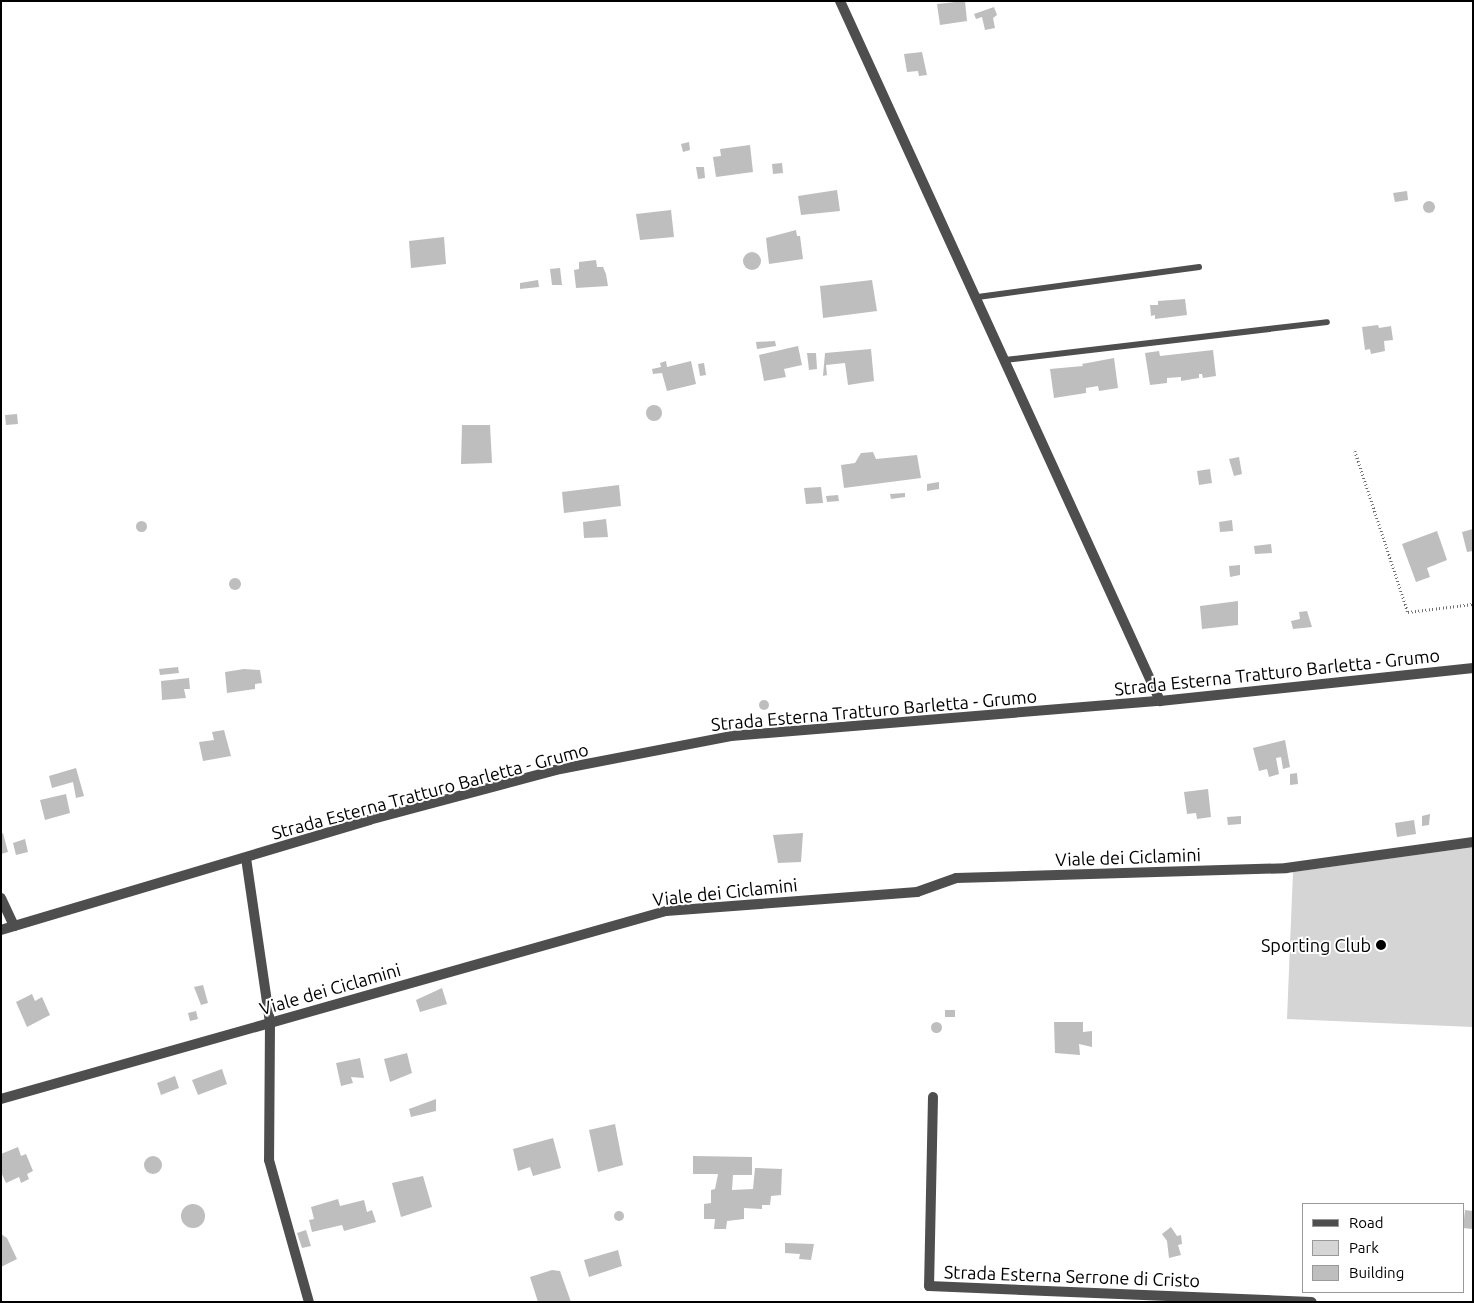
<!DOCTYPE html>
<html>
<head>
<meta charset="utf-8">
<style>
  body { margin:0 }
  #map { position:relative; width:1474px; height:1303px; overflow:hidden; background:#fff; font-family:Ubuntu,sans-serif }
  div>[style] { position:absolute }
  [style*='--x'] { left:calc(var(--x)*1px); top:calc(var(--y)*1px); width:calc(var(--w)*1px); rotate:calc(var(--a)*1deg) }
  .green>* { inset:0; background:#d5d5d5 }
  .building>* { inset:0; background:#bebebe }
  .round { border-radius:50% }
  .path>* { height:2.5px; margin-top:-1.25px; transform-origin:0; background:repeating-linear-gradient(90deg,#707070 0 1px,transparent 0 3.5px) }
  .service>* { height:5.5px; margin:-2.75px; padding:0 2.75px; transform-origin:2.75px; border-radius:2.75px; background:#4e4e4e }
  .minor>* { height:10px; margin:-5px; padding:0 5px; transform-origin:5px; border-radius:5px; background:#4e4e4e }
  .tertiary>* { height:10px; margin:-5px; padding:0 5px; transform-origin:5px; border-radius:5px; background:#4e4e4e }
  .dots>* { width:14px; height:14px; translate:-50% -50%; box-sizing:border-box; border:2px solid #fff; border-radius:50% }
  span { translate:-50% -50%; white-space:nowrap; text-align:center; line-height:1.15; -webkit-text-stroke:4px #fff; paint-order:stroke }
  .street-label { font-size:18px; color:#000 }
  .poi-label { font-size:18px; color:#000 }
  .right { translate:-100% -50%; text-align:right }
  .frame { position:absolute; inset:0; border:2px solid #000; pointer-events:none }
  .legend { position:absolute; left:1302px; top:1203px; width:162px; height:90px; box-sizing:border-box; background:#fff; border:1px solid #999; margin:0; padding:6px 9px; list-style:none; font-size:15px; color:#000 }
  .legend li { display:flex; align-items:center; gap:10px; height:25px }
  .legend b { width:25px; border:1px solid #999 }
</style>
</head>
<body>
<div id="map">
  <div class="green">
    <i style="clip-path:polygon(1473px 847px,1473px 1027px,1287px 1019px,1293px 872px)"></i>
  </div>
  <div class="building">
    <i style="clip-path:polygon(965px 1px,967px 21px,940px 25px,937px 4px)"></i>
    <i style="clip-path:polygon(994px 7px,997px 15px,993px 18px,995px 28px,985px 30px,982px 17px,976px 19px,974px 14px)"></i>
    <i style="clip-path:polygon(922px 52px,927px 75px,919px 76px,918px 71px,907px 72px,904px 54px)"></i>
    <i style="clip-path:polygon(689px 142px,690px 150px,683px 152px,681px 144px)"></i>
    <i style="clip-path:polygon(750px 145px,753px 172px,716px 177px,713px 157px,721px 156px,720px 149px)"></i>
    <i style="clip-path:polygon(782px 163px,783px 173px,773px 174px,772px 164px)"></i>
    <i style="clip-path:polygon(696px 167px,704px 167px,705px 178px,698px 179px)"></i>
    <i style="clip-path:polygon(837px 190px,840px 211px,801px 215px,798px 196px)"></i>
    <i style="clip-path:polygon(1407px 191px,1408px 200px,1395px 202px,1393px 193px)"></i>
    <i class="round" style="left:1423px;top:201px;width:12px;height:12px"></i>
    <i style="clip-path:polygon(671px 210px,674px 237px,640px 240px,636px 214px)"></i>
    <i style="clip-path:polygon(796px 230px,797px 236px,800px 236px,803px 259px,769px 264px,766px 238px)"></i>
    <i style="clip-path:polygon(444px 237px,446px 264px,411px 268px,409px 241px)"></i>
    <i class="round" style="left:743px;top:252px;width:18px;height:18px"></i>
    <i style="clip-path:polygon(596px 260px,597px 267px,603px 267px,606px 274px,608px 286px,576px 288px,574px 270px,579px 269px,579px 262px)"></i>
    <i style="clip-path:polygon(560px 268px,562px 285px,552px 285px,550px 269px)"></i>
    <i style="clip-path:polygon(538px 280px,539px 287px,520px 289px,520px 283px)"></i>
    <i style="clip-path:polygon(872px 280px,877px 311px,823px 318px,820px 286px)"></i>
    <i style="clip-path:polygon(1185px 299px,1187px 315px,1155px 319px,1155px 315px,1151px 316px,1150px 305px,1158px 305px,1158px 301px)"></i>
    <i style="clip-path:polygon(1378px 325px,1379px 328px,1391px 326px,1393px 340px,1384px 341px,1385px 351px,1371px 354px,1370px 349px,1365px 350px,1362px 327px)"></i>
    <i style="clip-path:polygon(775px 341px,776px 346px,757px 349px,756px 342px)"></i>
    <i style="clip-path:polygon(798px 346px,802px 365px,784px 369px,786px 377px,764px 381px,759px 355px)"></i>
    <i style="clip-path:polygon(871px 349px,874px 381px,848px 385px,845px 363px,826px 365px,827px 375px,823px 376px,825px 353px)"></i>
    <i style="clip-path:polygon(1213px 350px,1216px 376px,1203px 378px,1202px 374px,1199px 374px,1199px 378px,1181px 381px,1181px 377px,1167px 378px,1167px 383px,1150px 385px,1145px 353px,1159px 351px,1160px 356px)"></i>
    <i style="clip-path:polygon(807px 353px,816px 353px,817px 369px,809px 370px)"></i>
    <i style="clip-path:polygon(1114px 358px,1118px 388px,1099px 391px,1098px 386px,1086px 388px,1086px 393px,1054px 398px,1050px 369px,1083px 366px,1082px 364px)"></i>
    <i style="clip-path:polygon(666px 361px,667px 367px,691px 361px,696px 384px,667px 391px,662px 373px,653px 374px,652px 369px,661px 367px,660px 363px)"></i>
    <i style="clip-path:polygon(704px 363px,706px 375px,700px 376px,698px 364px)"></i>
    <i class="round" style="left:646px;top:405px;width:16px;height:16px"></i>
    <i style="clip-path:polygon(17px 414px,18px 424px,6px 425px,5px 415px)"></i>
    <i style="clip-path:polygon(462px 425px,490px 425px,492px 463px,461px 464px)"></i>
    <i style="clip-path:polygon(873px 452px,876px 459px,917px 455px,921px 478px,844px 488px,841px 465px,855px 463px,861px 453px)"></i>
    <i style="clip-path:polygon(1239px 457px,1242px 474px,1234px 476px,1229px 459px)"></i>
    <i style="clip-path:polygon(1210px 469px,1212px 483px,1199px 485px,1197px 471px)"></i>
    <i style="clip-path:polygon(939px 482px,939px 489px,927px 491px,927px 484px)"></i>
    <i style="clip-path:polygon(619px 485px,621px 506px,564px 513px,562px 492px)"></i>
    <i style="clip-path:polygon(821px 487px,823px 503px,806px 504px,804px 488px)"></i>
    <i style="clip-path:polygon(905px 493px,905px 497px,891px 499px,890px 494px)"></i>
    <i style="clip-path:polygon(838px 495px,839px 501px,827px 502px,826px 496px)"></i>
    <i style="clip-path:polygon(606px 519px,608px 537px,584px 538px,583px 522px)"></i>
    <i style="clip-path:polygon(1232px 520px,1233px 531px,1220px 532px,1219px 522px)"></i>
    <i class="round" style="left:135.5px;top:520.5px;width:11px;height:11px"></i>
    <i style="clip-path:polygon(1473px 529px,1473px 551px,1467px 552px,1462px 532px)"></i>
    <i style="clip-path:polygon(1437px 531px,1447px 560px,1427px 568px,1430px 577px,1416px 582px,1402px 544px)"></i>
    <i style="clip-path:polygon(1271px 544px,1272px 553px,1255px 554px,1254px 546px)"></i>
    <i style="clip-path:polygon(1240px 565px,1240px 575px,1230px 577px,1229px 566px)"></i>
    <i class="round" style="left:229px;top:578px;width:12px;height:12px"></i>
    <i style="clip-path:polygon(1238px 601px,1238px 625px,1202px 629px,1200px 606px)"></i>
    <i style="clip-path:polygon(1307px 611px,1312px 627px,1293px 629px,1291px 621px,1300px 619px,1299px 612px)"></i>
    <i style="clip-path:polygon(178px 667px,179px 673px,160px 675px,159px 669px)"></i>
    <i style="clip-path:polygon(244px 669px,260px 670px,262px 683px,255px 684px,255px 689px,227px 693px,225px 672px)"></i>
    <i style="clip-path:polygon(189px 678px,190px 689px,184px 689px,186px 698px,162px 700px,161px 681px)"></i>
    <i class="round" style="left:759px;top:700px;width:10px;height:10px"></i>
    <i style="clip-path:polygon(224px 730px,231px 756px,203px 761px,199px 742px,214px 740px,212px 732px)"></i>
    <i style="clip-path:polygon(1285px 740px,1290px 767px,1283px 769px,1281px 757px,1276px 758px,1279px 774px,1269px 777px,1267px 769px,1259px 771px,1253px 748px)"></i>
    <i style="clip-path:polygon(76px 768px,84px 796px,76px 798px,73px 782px,52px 788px,49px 776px)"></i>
    <i style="clip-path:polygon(1297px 773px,1298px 784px,1290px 785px,1290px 774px)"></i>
    <i style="clip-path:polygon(1208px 789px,1211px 817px,1197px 819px,1196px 813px,1187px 814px,1184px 792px)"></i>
    <i style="clip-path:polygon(66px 794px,70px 813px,45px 820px,40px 800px)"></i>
    <i style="clip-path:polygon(1430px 814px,1429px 825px,1422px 826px,1422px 816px)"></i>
    <i style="clip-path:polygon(1241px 816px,1241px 824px,1228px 825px,1227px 817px)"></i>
    <i style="clip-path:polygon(1414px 820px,1416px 834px,1397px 837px,1395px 823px)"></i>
    <i style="clip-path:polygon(3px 833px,8px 852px,1px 854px,1px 834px)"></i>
    <i style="clip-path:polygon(803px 833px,801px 862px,778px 863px,773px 835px)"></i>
    <i style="clip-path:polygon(25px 839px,28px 852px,16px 855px,13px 843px)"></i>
    <i style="clip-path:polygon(203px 985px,208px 1003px,201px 1005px,194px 987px)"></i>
    <i style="clip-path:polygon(442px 988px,447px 1004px,420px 1012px,416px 1000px)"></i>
    <i style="clip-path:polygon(32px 994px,35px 1001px,42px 997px,50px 1015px,27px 1027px,16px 1002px)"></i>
    <i style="clip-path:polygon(945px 1010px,955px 1010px,955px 1017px,945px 1017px)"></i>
    <i style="clip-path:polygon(196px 1011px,198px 1019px,190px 1021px,188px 1013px)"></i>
    <i class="round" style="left:930.5px;top:1021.5px;width:11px;height:11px"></i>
    <i style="clip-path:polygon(1054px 1022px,1083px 1022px,1083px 1032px,1092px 1031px,1092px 1047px,1079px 1044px,1080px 1055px,1055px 1053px)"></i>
    <i style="clip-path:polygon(407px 1053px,412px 1073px,390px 1082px,384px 1059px)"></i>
    <i style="clip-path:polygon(360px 1058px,364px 1078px,351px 1077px,353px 1083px,341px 1086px,336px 1063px)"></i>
    <i style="clip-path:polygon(222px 1069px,227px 1084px,198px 1095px,192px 1080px)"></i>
    <i style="clip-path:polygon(175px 1076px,179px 1088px,161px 1095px,157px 1083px)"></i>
    <i style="clip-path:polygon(436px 1099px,436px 1111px,411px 1117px,409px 1109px)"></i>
    <i style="clip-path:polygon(615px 1124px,623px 1165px,598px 1172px,589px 1130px)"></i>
    <i style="clip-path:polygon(553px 1138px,561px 1168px,533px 1176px,530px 1167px,518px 1171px,513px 1149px)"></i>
    <i style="clip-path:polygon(18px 1147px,21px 1156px,26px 1154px,33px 1171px,27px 1174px,29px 1179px,21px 1183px,19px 1177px,6px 1183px,1px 1172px,1px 1154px)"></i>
    <i class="round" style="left:144px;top:1156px;width:18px;height:18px"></i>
    <i style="clip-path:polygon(693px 1156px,752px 1157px,752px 1175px,733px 1175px,732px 1190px,753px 1189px,755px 1168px,782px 1169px,781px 1195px,771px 1196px,770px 1205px,762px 1205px,762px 1209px,744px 1208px,744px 1219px,727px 1221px,726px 1229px,714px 1229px,715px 1219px,704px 1219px,704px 1204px,711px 1203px,711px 1190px,715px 1189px,718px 1174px,693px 1174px)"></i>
    <i style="clip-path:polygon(423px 1176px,432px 1207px,401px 1217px,392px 1183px)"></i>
    <i style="clip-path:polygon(338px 1199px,340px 1206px,364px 1200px,367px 1212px,372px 1210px,376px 1222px,344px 1231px,342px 1225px,312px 1232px,309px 1220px,314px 1219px,311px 1207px)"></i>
    <i class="round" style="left:181px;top:1204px;width:24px;height:24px"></i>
    <i style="clip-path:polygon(1465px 1210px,1473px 1211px,1473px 1229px,1463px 1228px)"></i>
    <i class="round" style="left:614px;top:1211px;width:10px;height:10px"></i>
    <i style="clip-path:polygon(1171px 1227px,1177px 1236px,1181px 1235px,1182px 1244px,1178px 1245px,1181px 1255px,1169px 1258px,1167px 1241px,1162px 1234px)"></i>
    <i style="clip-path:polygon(306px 1230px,311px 1246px,302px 1248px,297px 1233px)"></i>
    <i style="clip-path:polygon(1px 1234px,7px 1238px,17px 1259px,1px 1267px)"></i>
    <i style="clip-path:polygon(785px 1243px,814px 1244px,811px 1260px,799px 1259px,800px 1254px,785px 1253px)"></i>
    <i style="clip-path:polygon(618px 1250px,622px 1266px,589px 1277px,584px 1260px)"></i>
    <i style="clip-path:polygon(552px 1270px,560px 1271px,571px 1302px,538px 1302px,530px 1277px)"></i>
  </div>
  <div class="path">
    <i style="--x:1355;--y:451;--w:169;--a:71.8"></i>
    <i style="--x:1408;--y:612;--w:65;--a:-7"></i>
  </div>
  <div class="service">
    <i style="--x:978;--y:297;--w:223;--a:-7.7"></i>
    <i style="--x:1005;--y:360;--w:324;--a:-6.7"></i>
  </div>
  <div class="minor">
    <i style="--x:840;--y:1;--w:770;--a:65.43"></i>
    <i style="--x:246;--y:858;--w:167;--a:81.7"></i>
    <i style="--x:270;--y:1023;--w:137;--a:90.4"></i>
    <i style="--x:269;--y:1160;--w:148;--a:74.3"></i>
    <i style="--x:1;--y:898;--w:31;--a:65"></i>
    <i style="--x:933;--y:1097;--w:189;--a:91.2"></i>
    <i style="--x:929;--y:1286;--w:383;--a:2.4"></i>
    <i style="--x:1;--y:1099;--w:691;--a:-15.79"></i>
    <i style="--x:666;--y:911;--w:252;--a:-4.3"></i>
    <i style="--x:917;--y:892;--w:41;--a:-19.7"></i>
    <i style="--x:956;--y:878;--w:330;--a:-1.7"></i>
    <i style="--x:1286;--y:868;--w:189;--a:-7.9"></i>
  </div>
  <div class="tertiary">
    <i style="--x:1;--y:930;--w:384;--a:-16.6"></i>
    <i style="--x:369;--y:820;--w:193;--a:-15"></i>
    <i style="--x:555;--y:770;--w:179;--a:-10.9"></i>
    <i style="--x:731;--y:736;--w:430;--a:-4.7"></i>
    <i style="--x:1160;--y:701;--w:315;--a:-6"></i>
  </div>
  <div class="dots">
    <i style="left:1381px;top:945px;background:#000"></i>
  </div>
  <div class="street-label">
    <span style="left:1277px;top:672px;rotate:-6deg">Strada Esterna Tratturo Barletta - Grumo</span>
    <span style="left:874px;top:710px;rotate:-5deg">Strada Esterna Tratturo Barletta - Grumo</span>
    <span style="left:430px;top:791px;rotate:-15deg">Strada Esterna Tratturo Barletta - Grumo</span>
    <span style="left:1128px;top:857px;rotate:-2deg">Viale dei Ciclamini</span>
    <span style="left:725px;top:892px;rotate:-6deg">Viale dei Ciclamini</span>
    <span style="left:330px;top:989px;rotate:-16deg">Viale dei Ciclamini</span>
    <span style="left:1072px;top:1276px;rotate:2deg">Strada Esterna Serrone di Cristo</span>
  </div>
  <div class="poi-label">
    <span class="right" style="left:1371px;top:945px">Sporting Club</span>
  </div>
  <div class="frame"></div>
  <ul class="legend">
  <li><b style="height:6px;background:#4e4e4e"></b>Road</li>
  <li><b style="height:14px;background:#d5d5d5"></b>Park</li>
  <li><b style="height:14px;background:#bebebe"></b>Building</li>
  </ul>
</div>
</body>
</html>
